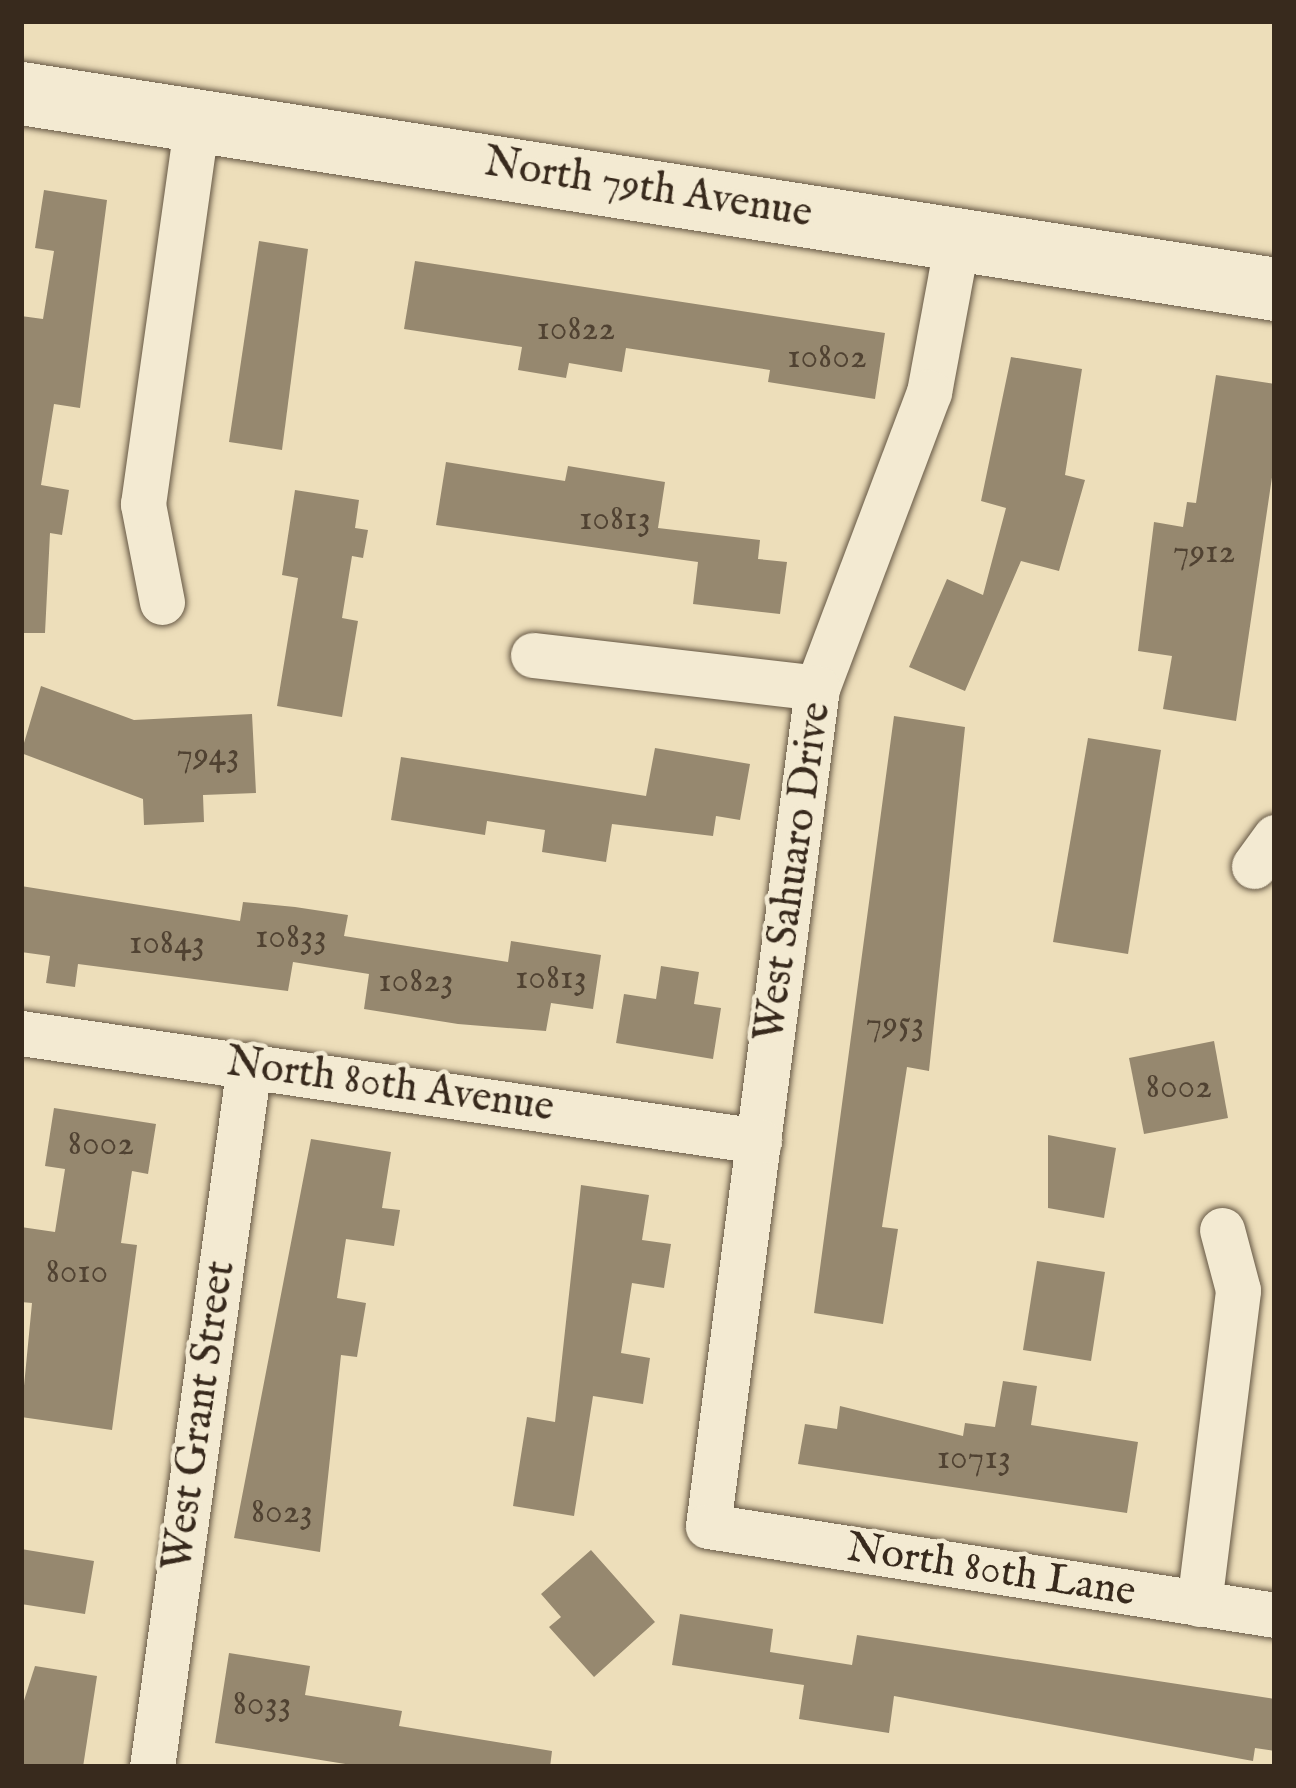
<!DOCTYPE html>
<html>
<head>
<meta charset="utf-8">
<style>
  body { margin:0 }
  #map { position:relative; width:1296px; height:1788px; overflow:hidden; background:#eddeba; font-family:"IM FELL English",serif }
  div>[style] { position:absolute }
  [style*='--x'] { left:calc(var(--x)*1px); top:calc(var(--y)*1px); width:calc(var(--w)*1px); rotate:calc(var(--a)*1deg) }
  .building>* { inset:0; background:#96886f }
  .roads { filter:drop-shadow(0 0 3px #655744) drop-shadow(0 0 3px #655744) }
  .street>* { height:45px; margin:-22.5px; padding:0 22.5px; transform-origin:22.5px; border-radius:22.5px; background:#f3ead2 }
  .secondary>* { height:63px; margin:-31.5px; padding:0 31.5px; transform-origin:31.5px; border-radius:31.5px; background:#f3ead2 }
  span { translate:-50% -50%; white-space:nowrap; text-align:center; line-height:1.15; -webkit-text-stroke:9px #f3ead2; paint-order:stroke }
  .number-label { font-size:36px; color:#504232 }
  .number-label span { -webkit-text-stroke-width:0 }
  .street-label { font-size:42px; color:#382a1d }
  .frame { position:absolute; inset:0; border:24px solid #382a1d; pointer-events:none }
</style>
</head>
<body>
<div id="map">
  <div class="building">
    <i style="clip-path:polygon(44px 190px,107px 200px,80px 408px,54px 404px,41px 485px,69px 490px,62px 535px,50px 533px,45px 633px,21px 633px,21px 316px,43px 319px,54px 251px,35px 248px)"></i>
    <i style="clip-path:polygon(259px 241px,308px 249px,282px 450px,229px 442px)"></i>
    <i style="clip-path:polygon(415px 261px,885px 333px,875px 399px,768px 382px,770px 370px,626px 348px,622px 372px,569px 363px,566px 378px,518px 370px,522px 347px,404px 329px)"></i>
    <i style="clip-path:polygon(1011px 357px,1082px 369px,1065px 475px,1085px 480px,1059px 571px,1021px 561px,965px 691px,909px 667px,947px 579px,983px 595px,1006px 508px,981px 501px)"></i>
    <i style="clip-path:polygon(1216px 375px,1275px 384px,1275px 457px,1236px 721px,1163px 709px,1172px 656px,1138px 651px,1154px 522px,1183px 527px,1187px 502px,1196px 503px)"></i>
    <i style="clip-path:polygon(446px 462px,565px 481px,568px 466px,665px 482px,658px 528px,760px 540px,758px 559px,787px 562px,780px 614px,693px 604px,698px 562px,436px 525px)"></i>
    <i style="clip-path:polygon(295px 490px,359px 500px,355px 528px,368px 530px,363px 558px,352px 556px,342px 618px,358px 621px,342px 717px,277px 706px,298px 578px,282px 575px)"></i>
    <i style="clip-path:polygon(41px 686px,134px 720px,252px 714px,256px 793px,203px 795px,204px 822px,144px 825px,143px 799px,21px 753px)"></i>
    <i style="clip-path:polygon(894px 716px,965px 727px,929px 1071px,907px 1067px,882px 1227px,898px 1229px,883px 1324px,814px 1313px)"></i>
    <i style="clip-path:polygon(1088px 738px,1161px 750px,1128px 954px,1053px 942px)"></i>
    <i style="clip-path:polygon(655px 748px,750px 764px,740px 820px,716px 816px,713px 836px,612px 824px,606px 862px,542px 852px,545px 830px,487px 821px,485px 835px,391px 820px,401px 757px,646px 796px)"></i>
    <i style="clip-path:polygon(21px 886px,240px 921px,243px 902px,295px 907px,348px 915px,344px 936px,508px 962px,511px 941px,601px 955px,593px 1009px,551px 1003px,546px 1031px,458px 1024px,364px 1009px,369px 974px,293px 962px,288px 991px,78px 964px,75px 987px,46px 983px,50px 956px,21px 952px)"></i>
    <i style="clip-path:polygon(661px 966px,699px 972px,694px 1004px,721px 1008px,713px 1059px,616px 1043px,624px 994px,656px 999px)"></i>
    <i style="clip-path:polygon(1214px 1041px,1228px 1118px,1144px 1134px,1129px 1058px)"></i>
    <i style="clip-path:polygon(54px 1108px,156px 1124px,148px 1174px,132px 1171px,121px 1243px,137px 1245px,112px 1430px,21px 1417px,32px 1303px,21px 1302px,21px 1227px,55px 1232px,65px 1169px,45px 1166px)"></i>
    <i style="clip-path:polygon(1048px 1135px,1116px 1148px,1104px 1218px,1048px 1208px)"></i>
    <i style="clip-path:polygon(311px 1139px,391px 1152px,382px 1208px,400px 1210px,394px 1246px,346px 1239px,337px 1298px,366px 1303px,357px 1357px,341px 1355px,320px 1552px,234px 1538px)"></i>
    <i style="clip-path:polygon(581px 1185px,649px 1195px,642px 1240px,671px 1244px,664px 1288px,632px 1283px,621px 1353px,650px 1358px,643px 1404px,593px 1396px,574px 1516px,513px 1506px,527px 1417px,555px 1422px)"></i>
    <i style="clip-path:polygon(1037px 1261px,1105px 1272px,1091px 1361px,1023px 1350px)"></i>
    <i style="clip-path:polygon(1003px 1381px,1037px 1386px,1031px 1425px,1138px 1442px,1127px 1513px,798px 1464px,805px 1424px,837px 1429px,840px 1406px,963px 1436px,965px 1423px,995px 1427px)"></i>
    <i style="clip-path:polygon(21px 1549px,94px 1561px,85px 1614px,21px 1604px)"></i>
    <i style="clip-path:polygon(591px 1550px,655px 1622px,594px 1677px,549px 1627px,561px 1617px,541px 1594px)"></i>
    <i style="clip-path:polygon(680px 1614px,773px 1629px,770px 1652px,852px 1665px,857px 1635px,1275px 1699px,1275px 1751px,1255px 1748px,1253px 1761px,894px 1696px,889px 1733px,799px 1719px,804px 1685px,672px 1665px)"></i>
    <i style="clip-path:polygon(229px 1653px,310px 1666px,305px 1695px,402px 1711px,399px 1726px,552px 1751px,550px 1767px,364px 1767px,215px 1743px)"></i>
    <i style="clip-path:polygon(35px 1666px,97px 1676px,83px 1767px,21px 1767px,21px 1710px)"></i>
  </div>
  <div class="roads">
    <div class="street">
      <i style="--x:958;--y:236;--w:159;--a:100.5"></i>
      <i style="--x:929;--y:392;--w:316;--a:110.7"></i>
      <i style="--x:817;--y:688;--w:845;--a:97.41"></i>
      <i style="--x:708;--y:1526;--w:574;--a:8.92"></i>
      <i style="--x:162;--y:602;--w:100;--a:-101"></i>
      <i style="--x:143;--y:504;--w:388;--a:-82"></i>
      <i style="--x:533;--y:655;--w:286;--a:6.6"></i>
      <i style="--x:1254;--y:866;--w:36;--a:-54"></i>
      <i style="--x:21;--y:1033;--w:746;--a:8.33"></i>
      <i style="--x:1199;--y:1604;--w:316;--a:-82.9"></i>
      <i style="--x:1238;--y:1290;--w:62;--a:-104.9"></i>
      <i style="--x:152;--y:1767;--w:709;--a:-82.13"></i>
    </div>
    <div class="secondary">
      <i style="--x:21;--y:93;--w:1269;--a:8.88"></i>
    </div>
  </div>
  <div class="number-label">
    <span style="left:576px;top:330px">10822</span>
    <span style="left:827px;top:358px">10802</span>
    <span style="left:615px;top:520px">10813</span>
    <span style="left:1204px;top:553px">7912</span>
    <span style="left:208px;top:756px">7943</span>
    <span style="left:291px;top:938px">10833</span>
    <span style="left:167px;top:944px">10843</span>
    <span style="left:551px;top:979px">10813</span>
    <span style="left:416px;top:982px">10823</span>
    <span style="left:895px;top:1025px">7953</span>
    <span style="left:1179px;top:1088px">8002</span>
    <span style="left:101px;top:1145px">8002</span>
    <span style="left:77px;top:1273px">8010</span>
    <span style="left:974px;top:1459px">10713</span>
    <span style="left:282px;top:1513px">8023</span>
    <span style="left:262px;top:1705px">8033</span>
  </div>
  <div class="street-label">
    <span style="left:648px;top:189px;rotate:9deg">North 79th Avenue</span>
    <span style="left:794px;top:872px;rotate:-82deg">West Sahuaro Drive</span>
    <span style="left:390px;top:1086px;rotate:8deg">North 80th Avenue</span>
    <span style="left:200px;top:1416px;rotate:-82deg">West Grant Street</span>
    <span style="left:991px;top:1571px;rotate:9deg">North 80th Lane</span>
  </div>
  <div class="frame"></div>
</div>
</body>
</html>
